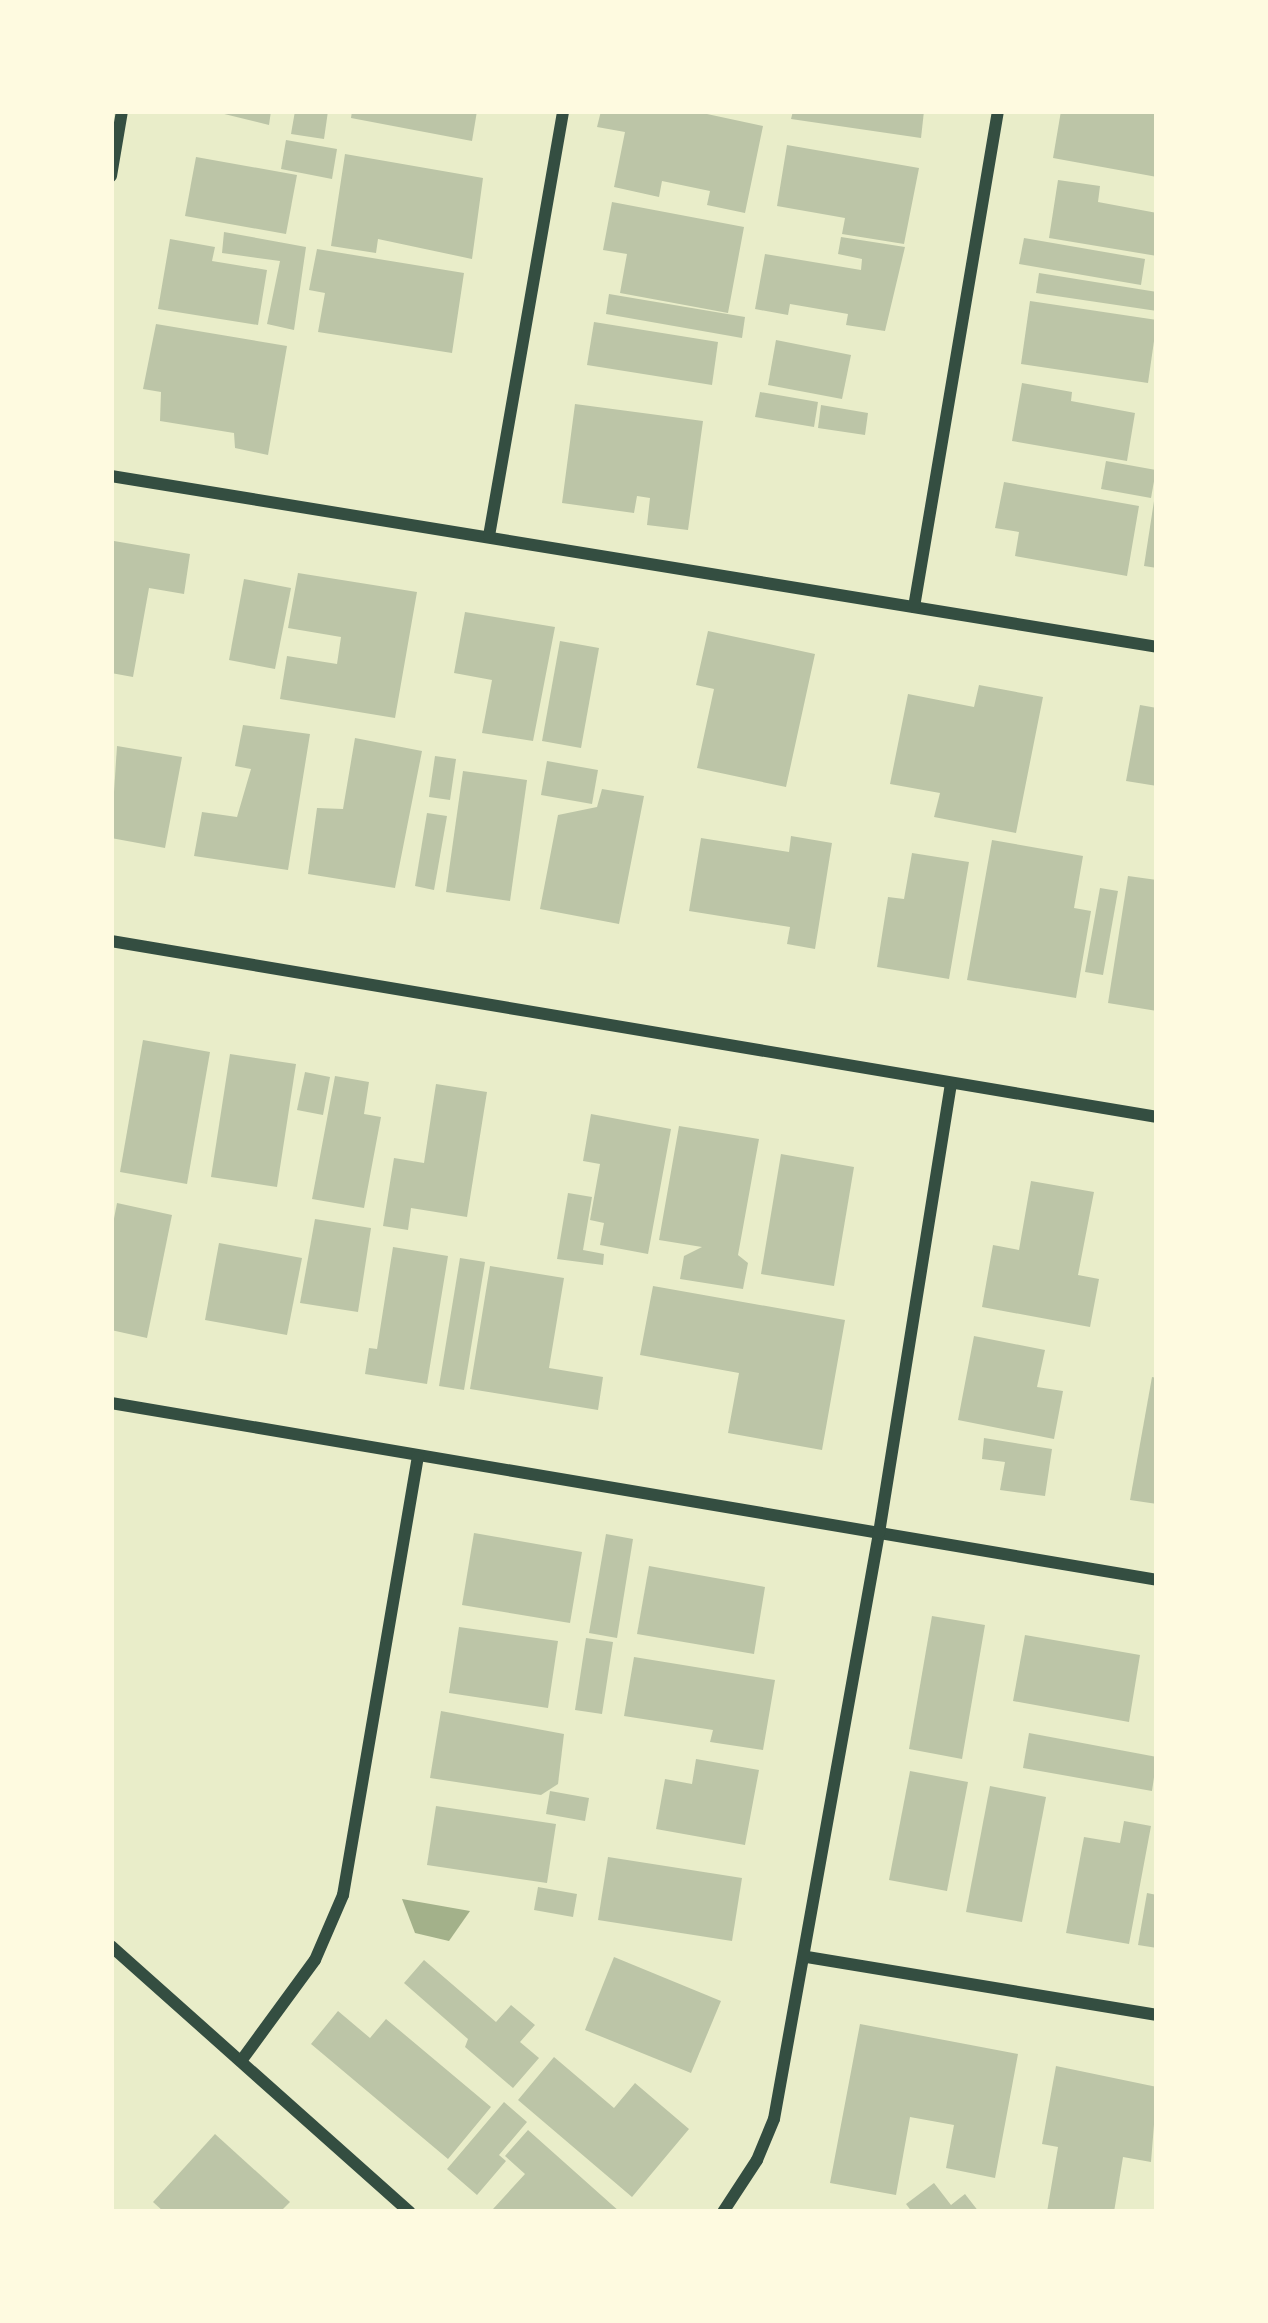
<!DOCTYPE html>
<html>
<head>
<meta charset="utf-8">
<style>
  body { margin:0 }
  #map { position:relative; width:1268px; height:2323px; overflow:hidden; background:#e9edc9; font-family:Mulish,sans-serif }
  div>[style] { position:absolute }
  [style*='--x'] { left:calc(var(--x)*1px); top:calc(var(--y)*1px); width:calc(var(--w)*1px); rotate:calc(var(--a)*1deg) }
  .water>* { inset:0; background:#a3b18a }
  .building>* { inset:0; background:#bcc5a7 }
  .minor>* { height:12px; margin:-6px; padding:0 6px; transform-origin:6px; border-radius:6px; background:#344e41 }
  span { translate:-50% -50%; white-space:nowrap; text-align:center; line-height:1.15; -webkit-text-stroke:9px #fefae0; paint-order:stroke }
  .frame { position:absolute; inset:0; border:114px solid #fefae0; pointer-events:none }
</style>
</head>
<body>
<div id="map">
  <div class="water">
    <i style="clip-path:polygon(402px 1899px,470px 1911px,449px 1941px,415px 1933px)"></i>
  </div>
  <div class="building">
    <i style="clip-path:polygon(212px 111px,271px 111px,269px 125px)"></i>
    <i style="clip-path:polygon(295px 111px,328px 111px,324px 139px,291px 134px)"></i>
    <i style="clip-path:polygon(352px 111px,477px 111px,472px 141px,351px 118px)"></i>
    <i style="clip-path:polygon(601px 111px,693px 111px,763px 126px,745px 213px,707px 205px,710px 191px,662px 181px,659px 197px,614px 187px,625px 132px,597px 127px)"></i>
    <i style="clip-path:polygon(793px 111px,924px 111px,921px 138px,791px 119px)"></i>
    <i style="clip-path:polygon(1061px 111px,1157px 111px,1157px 177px,1053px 158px)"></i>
    <i style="clip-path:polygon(286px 140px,337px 149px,332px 179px,281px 169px)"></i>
    <i style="clip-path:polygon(787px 145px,919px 168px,904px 244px,842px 234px,845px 218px,777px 206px)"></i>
    <i style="clip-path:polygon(345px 154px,483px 178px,472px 259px,378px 239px,376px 253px,331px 246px)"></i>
    <i style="clip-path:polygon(196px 157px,297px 175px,286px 234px,185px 216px)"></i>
    <i style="clip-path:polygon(1058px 180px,1100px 186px,1098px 202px,1157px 213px,1157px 256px,1049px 238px)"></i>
    <i style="clip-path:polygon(612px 202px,744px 227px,728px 313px,620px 293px,627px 254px,603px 250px)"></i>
    <i style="clip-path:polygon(224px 232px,306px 247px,294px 330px,267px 324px,280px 261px,222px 253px)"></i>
    <i style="clip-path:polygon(841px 237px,905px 247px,885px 331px,846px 325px,848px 314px,790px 304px,788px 315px,755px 309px,765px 254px,861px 270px,862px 259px,838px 254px)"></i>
    <i style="clip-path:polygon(1024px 238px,1145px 259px,1141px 285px,1019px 264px)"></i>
    <i style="clip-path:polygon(170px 239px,215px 247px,212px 261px,267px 270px,258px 325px,158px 309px)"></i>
    <i style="clip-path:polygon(317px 249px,464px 273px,452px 353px,318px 332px,325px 293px,309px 290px)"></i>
    <i style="clip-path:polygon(1039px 273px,1157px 292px,1157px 311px,1036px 293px)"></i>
    <i style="clip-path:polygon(609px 294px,745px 317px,742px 338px,606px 314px)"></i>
    <i style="clip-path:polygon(1030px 301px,1157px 320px,1148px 383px,1021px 364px)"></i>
    <i style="clip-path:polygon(594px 322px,718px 342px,712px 385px,587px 365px)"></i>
    <i style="clip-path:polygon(156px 324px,287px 346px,268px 455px,235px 448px,234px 433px,160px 421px,161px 392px,143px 389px)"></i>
    <i style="clip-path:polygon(776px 340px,851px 355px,842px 399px,768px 385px)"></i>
    <i style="clip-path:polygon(1022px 383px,1072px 392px,1071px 401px,1135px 413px,1127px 461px,1012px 441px)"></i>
    <i style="clip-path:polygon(760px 392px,818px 402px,814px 427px,755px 417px)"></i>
    <i style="clip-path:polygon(575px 404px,703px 421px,688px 530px,647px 525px,650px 498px,637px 496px,634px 513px,562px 503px)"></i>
    <i style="clip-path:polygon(821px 405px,868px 413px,865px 435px,818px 428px)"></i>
    <i style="clip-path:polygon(1106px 461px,1156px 470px,1151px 498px,1101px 489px)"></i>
    <i style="clip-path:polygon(1004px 482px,1139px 506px,1127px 576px,1015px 556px,1019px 532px,995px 528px)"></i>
    <i style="clip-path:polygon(1154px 501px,1157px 501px,1157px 568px,1144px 566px)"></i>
    <i style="clip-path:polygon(114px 541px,190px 554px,184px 594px,149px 588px,133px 677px,111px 673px)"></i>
    <i style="clip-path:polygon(298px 573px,417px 592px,395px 718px,280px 699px,287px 656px,337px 664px,341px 637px,288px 628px)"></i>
    <i style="clip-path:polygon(244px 579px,291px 588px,275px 669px,229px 660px)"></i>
    <i style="clip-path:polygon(465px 612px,555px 627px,533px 741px,482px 733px,492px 680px,454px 673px)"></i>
    <i style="clip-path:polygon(708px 631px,815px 654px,786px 787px,697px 768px,714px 689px,696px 685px)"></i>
    <i style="clip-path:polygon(560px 641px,599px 648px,581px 748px,542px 741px)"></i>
    <i style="clip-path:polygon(979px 685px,1043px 697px,1016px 833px,934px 817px,940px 793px,890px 784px,908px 694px,974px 707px)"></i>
    <i style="clip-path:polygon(1140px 705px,1157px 708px,1157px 786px,1126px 781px)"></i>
    <i style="clip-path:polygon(243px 725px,310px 734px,288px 870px,194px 856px,202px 812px,237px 817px,251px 769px,235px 766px)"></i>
    <i style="clip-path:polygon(355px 738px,422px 751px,395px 888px,308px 874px,317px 808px,343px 809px)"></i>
    <i style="clip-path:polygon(117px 746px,182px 757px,165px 848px,111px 838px)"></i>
    <i style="clip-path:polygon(435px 756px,456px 759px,450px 800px,429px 797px)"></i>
    <i style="clip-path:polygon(547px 761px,598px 770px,592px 804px,541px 795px)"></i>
    <i style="clip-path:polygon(463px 771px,527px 780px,510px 901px,446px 892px)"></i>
    <i style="clip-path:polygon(602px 789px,644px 796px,619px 924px,540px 909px,558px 815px,597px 807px)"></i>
    <i style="clip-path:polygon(427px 813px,447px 816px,434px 890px,415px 886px)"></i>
    <i style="clip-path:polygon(791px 836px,832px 843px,815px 949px,787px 944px,790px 927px,689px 911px,701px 838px,789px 852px)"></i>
    <i style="clip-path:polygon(992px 840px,1083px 856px,1074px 908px,1091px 911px,1076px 998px,967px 980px)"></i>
    <i style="clip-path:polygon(912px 853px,969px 862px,949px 979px,877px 967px,888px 897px,904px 899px)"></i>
    <i style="clip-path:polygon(1128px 876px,1157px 880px,1157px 1011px,1108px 1003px)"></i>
    <i style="clip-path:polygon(1100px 888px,1118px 891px,1103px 975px,1085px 972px)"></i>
    <i style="clip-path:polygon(143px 1040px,210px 1052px,187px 1184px,120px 1172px)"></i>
    <i style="clip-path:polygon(230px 1054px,296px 1064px,277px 1187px,211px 1177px)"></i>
    <i style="clip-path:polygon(305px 1072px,330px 1077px,323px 1115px,297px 1110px)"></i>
    <i style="clip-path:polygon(335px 1076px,369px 1082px,364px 1114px,381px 1117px,364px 1208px,312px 1199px)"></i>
    <i style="clip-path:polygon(436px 1084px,487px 1092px,467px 1217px,411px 1208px,408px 1230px,383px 1226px,394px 1158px,424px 1163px)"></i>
    <i style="clip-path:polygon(591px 1114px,671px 1129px,648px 1254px,600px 1245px,604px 1223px,590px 1220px,600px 1164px,583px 1161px)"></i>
    <i style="clip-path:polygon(679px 1126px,759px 1139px,738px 1255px,748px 1263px,743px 1289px,680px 1279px,684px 1256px,702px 1247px,659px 1240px)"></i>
    <i style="clip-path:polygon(781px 1154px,854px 1167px,834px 1286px,761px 1274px)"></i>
    <i style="clip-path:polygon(1031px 1181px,1094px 1192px,1078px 1275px,1099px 1279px,1090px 1327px,982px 1307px,993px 1245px,1019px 1250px)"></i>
    <i style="clip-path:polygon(568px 1193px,592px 1197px,583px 1250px,604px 1254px,603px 1265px,557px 1259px)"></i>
    <i style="clip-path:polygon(117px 1203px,172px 1215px,147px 1338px,111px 1330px,111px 1234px)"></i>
    <i style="clip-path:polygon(315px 1219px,371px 1228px,358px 1312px,300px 1303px)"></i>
    <i style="clip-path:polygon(219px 1243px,302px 1258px,287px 1335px,205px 1320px)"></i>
    <i style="clip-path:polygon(393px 1247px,448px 1256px,427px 1384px,365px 1374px,369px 1348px,377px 1349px)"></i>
    <i style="clip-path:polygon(460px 1258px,485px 1262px,464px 1390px,439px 1386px)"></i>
    <i style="clip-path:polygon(490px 1266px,564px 1278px,549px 1368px,603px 1377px,598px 1410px,470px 1389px)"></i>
    <i style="clip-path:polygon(653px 1286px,845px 1320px,822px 1450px,728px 1433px,739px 1373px,640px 1355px)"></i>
    <i style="clip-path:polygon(974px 1336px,1045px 1350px,1037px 1387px,1063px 1391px,1054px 1439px,958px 1420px)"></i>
    <i style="clip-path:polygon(1152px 1377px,1157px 1378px,1157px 1504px,1130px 1500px)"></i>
    <i style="clip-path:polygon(984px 1438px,1052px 1449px,1045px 1496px,1000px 1490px,1005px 1462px,982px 1459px)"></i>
    <i style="clip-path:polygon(474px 1533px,582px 1552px,570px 1623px,462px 1605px)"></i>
    <i style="clip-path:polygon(606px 1534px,633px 1539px,617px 1638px,589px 1633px)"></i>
    <i style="clip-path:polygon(649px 1566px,765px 1587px,754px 1654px,637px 1634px)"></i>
    <i style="clip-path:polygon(932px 1616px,985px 1625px,962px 1759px,909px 1749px)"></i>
    <i style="clip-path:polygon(459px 1627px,558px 1641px,548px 1708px,449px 1693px)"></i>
    <i style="clip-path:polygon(1025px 1635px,1140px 1655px,1129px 1722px,1013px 1701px)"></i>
    <i style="clip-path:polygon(586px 1638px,613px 1642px,602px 1714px,575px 1710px)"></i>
    <i style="clip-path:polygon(634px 1657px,775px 1680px,763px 1750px,710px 1742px,713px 1730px,624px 1716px)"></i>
    <i style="clip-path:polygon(441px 1711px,564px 1734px,558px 1784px,541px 1795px,430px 1778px)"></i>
    <i style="clip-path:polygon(1029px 1733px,1157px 1757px,1152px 1791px,1023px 1768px)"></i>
    <i style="clip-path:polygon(696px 1759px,759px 1770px,745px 1845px,656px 1829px,665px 1779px,692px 1784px)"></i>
    <i style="clip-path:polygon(910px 1771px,968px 1782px,947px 1891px,889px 1880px)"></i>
    <i style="clip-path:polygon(990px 1786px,1046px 1797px,1022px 1922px,966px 1912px)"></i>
    <i style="clip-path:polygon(550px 1791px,589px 1798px,585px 1821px,546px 1814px)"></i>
    <i style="clip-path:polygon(436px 1806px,556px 1824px,547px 1883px,427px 1865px)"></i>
    <i style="clip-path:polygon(1124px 1821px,1151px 1826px,1129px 1944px,1066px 1933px,1084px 1837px,1120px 1843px)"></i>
    <i style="clip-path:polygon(608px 1857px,742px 1878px,732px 1941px,598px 1920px)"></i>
    <i style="clip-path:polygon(538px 1887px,577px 1894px,573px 1917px,534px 1910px)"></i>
    <i style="clip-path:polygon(1147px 1893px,1157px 1895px,1157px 1948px,1138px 1945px)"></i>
    <i style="clip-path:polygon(614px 1957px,721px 2001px,691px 2073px,585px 2030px)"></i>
    <i style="clip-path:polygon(424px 1960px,496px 2022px,511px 2005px,535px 2025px,520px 2042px,539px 2058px,513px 2088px,465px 2047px,468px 2039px,404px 1983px)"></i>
    <i style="clip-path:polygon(338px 2011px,370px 2038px,386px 2019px,491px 2107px,448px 2159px,311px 2044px)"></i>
    <i style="clip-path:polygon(860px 2024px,1018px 2054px,995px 2178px,946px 2168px,954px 2125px,910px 2117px,896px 2195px,830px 2183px)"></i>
    <i style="clip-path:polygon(554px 2057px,614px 2108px,635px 2083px,689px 2129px,632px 2197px,518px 2100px)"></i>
    <i style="clip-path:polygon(1056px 2066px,1157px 2087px,1151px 2162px,1123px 2157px,1114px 2212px,1047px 2212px,1058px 2147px,1042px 2144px)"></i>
    <i style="clip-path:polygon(504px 2102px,527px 2122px,499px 2155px,506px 2161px,477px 2195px,447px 2169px)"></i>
    <i style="clip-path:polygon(528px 2130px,620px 2212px,493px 2209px,525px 2174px,505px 2156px)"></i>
    <i style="clip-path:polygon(215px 2134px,290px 2202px,280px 2212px,164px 2212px,153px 2202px)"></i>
    <i style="clip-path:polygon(934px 2183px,951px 2205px,965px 2194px,979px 2212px,912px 2212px,906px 2204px)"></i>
  </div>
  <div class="minor">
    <i style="--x:111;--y:176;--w:66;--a:-80.4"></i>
    <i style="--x:111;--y:476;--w:1060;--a:9.28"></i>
    <i style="--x:489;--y:536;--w:431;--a:-80.1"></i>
    <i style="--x:914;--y:607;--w:503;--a:-80.39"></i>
    <i style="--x:111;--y:941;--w:1061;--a:9.55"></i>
    <i style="--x:111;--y:1403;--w:1061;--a:9.6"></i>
    <i style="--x:111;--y:1946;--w:400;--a:41.7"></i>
    <i style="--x:807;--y:1957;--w:355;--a:9.4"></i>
    <i style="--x:241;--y:2061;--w:125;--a:-53.8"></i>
    <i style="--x:315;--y:1960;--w:71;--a:-66.7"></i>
    <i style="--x:343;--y:1895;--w:444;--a:-80.3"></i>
    <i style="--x:723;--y:2212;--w:62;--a:-56.8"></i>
    <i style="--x:757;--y:2160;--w:44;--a:-67.5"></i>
    <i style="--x:774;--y:2119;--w:595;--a:-79.84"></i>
    <i style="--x:879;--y:1533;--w:455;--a:-80.9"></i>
  </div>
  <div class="frame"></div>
</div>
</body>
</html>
